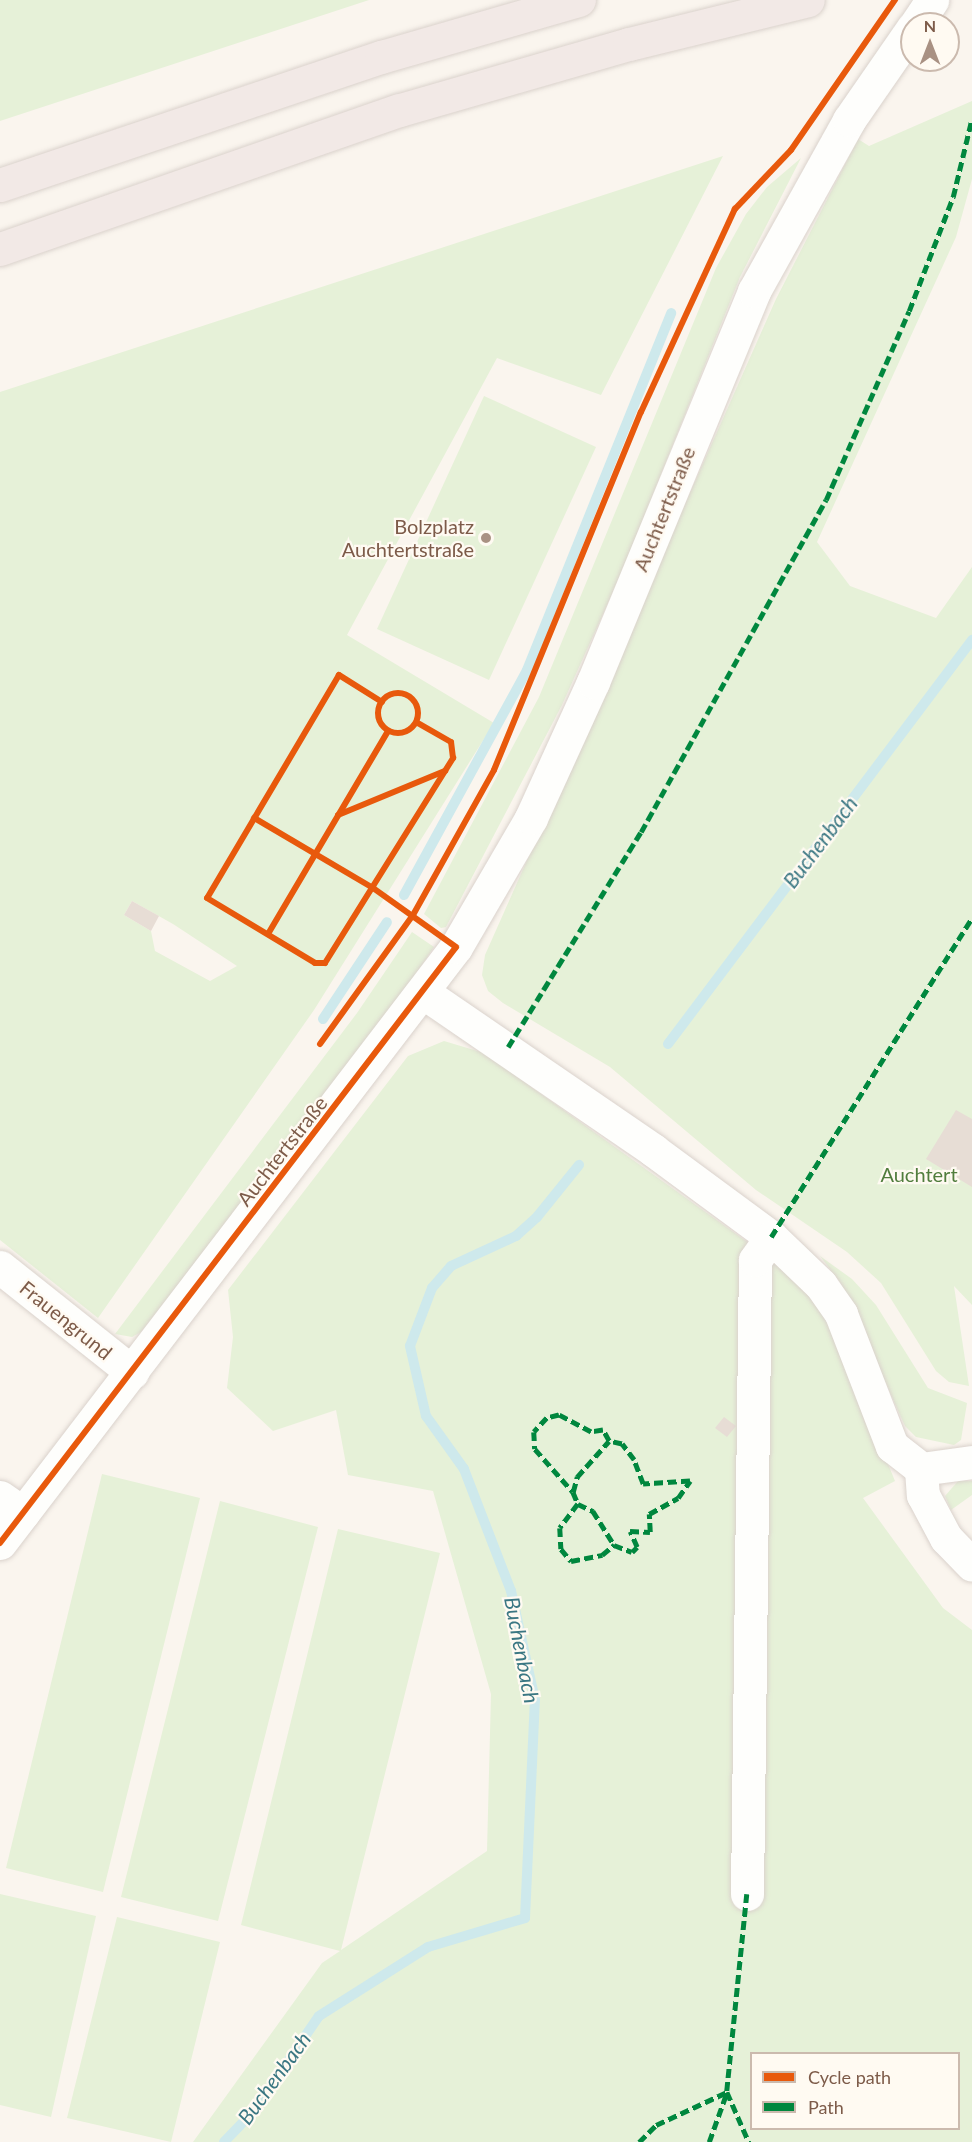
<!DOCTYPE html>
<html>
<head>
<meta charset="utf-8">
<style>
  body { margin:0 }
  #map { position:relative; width:972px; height:2142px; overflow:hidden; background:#faf5ee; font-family:Lato,sans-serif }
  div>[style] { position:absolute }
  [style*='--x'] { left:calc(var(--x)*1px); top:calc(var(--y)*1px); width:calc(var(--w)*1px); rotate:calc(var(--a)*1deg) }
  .green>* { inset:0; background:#e6f1d8 }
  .stream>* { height:10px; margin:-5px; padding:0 5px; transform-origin:5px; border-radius:5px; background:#cee9ec }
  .building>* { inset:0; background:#e7ddd5 }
  .roads { filter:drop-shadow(0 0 2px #dad2cc) drop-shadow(0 0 2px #dad2cc) }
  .minor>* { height:33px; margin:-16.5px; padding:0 16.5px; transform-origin:16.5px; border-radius:16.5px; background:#fefefc }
  .highway>* { height:33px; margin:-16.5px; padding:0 16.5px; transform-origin:16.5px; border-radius:16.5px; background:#f2e9e6 }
  .quiet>* { height:4.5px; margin-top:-2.25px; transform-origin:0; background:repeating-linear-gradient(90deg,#00873e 0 9px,transparent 0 13.5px) }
  .cycleway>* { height:6px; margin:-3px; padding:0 3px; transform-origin:3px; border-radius:3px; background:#e8590c }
  .cycleway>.ring { margin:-3px; padding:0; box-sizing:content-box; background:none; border:6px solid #e8590c; border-radius:50% }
  .dots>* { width:16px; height:16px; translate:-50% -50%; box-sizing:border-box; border:3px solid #fffaf2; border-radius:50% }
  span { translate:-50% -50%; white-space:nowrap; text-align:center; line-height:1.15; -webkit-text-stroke:4.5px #fffaf2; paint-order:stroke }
  .street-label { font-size:20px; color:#7d5b49 }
  .poi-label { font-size:20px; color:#7d5b49 }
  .right { translate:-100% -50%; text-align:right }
  .park-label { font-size:20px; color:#517d3d }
  .water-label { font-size:21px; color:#3b7783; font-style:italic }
  .legend { position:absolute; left:750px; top:2052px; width:210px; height:78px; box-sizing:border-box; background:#fffaf2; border:2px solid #cbbaae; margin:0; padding:8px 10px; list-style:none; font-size:18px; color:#7d5b49 }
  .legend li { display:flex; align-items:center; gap:12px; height:30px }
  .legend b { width:30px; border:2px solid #cbbaae }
  .north { position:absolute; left:900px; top:12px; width:60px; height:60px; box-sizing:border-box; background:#fffaf2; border:2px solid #cbbaae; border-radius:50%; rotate:0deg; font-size:16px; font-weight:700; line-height:24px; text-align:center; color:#7d5b49 }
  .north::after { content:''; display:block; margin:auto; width:21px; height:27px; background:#a99183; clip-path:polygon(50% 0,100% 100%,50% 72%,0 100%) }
</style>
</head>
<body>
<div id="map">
  <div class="green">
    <i style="clip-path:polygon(0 0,369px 0,0 121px)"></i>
    <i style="clip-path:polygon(972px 101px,972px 179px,956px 237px,817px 542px,850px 586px,936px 618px,972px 567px,972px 1305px,954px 1286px,969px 1386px,949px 1382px,936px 1371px,881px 1283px,847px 1252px,756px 1190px,610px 1067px,503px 1003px,488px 991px,482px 975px,485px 955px,776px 299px,858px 139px,869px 146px)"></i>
    <i style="clip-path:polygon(evenodd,723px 156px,601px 395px,497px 358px,347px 635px,494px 723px,314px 1010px,98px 1318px,0 1240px,0 392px,723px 156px,132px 901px,173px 924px,237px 966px,210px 981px,155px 951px,151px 931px,124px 915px,132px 901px)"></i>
    <i style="clip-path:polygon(801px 158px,740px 277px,621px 574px,562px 705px,446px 927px,441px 928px,424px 914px,539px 697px,716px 268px,746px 214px,767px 187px)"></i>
    <i style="clip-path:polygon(484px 396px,596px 447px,489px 680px,377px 629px)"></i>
    <i style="clip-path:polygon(412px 932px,434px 947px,382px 1024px,141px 1332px,132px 1337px,115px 1334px,357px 1013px)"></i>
    <i style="clip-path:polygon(evenodd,444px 1041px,484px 1053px,771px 1259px,822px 1303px,895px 1481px,863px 1498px,943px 1608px,972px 1630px,972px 2142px,193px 2142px,322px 1963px,340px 1951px,241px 1925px,338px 1529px,440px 1553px,341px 1950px,487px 1851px,491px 1694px,433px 1491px,348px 1475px,336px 1410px,273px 1431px,227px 1388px,233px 1337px,228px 1290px,408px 1056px,444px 1041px,752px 2054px,958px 2054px,958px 2128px,752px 2128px,752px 2054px)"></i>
    <i style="clip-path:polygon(820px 1256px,852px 1279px,876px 1305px,928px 1388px,967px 1403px,961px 1440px,954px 1445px,916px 1437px,905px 1426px,840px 1282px)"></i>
    <i style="clip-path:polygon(102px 1474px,200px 1498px,103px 1892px,6px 1868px)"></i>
    <i style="clip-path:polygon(958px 1481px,972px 1481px,972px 1495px,951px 1510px,945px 1496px)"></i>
    <i style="clip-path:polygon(220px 1501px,318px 1527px,218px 1921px,121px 1897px)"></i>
    <i style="clip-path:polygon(0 1894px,96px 1916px,51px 2117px,0 2105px)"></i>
    <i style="clip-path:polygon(117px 1917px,220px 1942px,171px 2142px,67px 2118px)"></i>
  </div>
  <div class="stream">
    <i style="--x:404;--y:895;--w:256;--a:-61.3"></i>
    <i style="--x:527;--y:670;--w:385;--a:-68"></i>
    <i style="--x:323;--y:1019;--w:116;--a:-56.6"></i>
    <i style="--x:668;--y:1044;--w:506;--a:-53.04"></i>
    <i style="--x:224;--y:2142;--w:42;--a:-46"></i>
    <i style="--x:253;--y:2112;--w:116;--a:-55.5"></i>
    <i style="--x:319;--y:2016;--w:129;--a:-32.3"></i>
    <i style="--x:428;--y:1947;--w:101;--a:-16.6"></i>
    <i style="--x:525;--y:1918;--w:218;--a:-87.4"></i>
    <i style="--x:535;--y:1700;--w:112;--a:-102.4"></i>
    <i style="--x:511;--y:1591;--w:131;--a:-111.1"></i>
    <i style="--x:464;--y:1469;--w:65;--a:-125.6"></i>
    <i style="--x:426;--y:1416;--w:72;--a:-102.9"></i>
    <i style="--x:410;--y:1346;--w:62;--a:-69.2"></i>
    <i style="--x:432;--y:1288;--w:29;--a:-49"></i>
    <i style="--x:451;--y:1266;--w:72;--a:-24.8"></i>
    <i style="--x:516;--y:1236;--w:28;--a:-42"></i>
    <i style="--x:537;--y:1217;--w:67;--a:-51.1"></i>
  </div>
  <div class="building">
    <i style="clip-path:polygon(132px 901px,159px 916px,151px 931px,124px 915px)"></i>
    <i style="clip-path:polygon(956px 1110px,972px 1119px,972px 1187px,926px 1159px)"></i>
    <i style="clip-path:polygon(724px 1417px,736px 1426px,727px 1437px,715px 1428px)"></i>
  </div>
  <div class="roads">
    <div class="minor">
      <i style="--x:916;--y:24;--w:29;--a:-56"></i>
      <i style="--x:424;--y:993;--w:278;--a:34.4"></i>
      <i style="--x:653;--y:1150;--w:147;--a:36.4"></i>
      <i style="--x:771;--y:1237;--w:69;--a:43.8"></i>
      <i style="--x:821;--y:1285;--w:35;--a:55"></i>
      <i style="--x:841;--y:1314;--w:142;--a:68.9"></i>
      <i style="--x:892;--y:1446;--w:37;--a:38"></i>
      <i style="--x:921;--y:1469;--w:51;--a:-7.8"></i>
      <i style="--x:0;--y:1267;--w:169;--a:38.5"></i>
      <i style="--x:921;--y:1469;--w:26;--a:86"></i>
      <i style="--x:923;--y:1495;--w:49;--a:61.9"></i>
      <i style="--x:946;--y:1538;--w:37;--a:46"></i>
      <i style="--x:0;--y:1497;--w:28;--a:35"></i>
      <i style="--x:0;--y:1543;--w:750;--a:-52.58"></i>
      <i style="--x:456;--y:947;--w:149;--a:-59.8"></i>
      <i style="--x:531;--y:818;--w:149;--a:-65.5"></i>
      <i style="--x:593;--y:682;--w:423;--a:-67.6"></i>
      <i style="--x:754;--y:291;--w:196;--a:-60.9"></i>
      <i style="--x:849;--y:120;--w:111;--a:-55.3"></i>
      <i style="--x:747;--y:1894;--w:634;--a:-89.28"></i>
      <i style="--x:755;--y:1260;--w:28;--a:-55"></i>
    </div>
    <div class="highway">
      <i style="--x:0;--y:185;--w:402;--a:-18.6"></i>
      <i style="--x:381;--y:57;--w:206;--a:-16.1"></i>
      <i style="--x:0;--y:249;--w:423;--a:-19.2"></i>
      <i style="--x:400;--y:110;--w:238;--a:-16.1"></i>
      <i style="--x:629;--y:44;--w:184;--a:-13.8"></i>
    </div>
  </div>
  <div class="quiet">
    <i style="--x:508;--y:1047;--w:253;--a:-58.3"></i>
    <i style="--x:641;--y:832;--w:380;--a:-60.9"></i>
    <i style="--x:826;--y:500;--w:206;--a:-66.3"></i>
    <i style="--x:909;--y:311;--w:122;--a:-68.9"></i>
    <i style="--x:953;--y:197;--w:81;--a:-76.5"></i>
    <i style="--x:771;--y:1237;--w:377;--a:-57.8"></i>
    <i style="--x:573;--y:1492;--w:16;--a:-75"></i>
    <i style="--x:577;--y:1477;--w:48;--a:-48.4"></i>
    <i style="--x:578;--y:1504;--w:30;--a:127"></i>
    <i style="--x:560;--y:1528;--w:21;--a:87"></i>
    <i style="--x:561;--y:1549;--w:16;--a:50"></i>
    <i style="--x:571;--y:1561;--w:32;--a:-11"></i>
    <i style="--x:602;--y:1555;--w:16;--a:-40"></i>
    <i style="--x:614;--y:1545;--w:19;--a:21"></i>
    <i style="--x:632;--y:1552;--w:7;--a:-45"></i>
    <i style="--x:637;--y:1547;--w:17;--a:-114"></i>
    <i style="--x:630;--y:1531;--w:20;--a:3"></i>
    <i style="--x:650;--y:1532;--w:18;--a:-93"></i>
    <i style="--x:649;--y:1514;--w:33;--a:-29"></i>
    <i style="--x:678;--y:1498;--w:21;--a:-55"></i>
    <i style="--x:690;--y:1481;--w:47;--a:176.3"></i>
    <i style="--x:643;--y:1484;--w:26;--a:-111"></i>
    <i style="--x:634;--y:1460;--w:20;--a:-127"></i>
    <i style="--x:622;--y:1444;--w:13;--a:-167"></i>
    <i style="--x:609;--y:1441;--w:13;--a:-119"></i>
    <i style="--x:603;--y:1430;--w:12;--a:171"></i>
    <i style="--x:591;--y:1432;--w:36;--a:-152"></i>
    <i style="--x:559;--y:1415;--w:12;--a:166"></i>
    <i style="--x:547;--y:1418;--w:19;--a:133"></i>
    <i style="--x:534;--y:1432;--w:17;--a:87"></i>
    <i style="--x:535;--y:1449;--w:57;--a:48.5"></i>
    <i style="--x:573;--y:1492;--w:13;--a:67"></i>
    <i style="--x:578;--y:1504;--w:17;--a:25"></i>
    <i style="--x:593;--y:1511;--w:40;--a:58"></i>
    <i style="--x:747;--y:1894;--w:199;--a:95.8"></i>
    <i style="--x:727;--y:2092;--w:55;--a:66.3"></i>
    <i style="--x:639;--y:2142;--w:24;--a:-45"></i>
    <i style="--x:656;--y:2125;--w:78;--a:-24.9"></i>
    <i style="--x:709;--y:2142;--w:53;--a:-70.2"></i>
  </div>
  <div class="cycleway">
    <i class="ring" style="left:378px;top:693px;width:34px;height:34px"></i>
    <i style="--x:382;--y:702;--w:51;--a:-147.9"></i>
    <i style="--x:339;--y:675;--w:259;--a:120.6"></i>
    <i style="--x:207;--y:898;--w:126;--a:31"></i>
    <i style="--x:315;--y:963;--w:10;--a:0"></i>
    <i style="--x:325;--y:963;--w:242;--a:-58"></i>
    <i style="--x:453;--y:758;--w:16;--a:-97"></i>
    <i style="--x:451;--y:742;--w:40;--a:-150.3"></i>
    <i style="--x:338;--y:815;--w:116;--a:-22.4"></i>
    <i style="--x:268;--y:934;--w:236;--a:-59.4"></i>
    <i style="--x:320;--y:1044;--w:159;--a:-54.2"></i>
    <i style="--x:413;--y:915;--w:166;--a:-60.8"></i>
    <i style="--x:494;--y:770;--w:387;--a:-67.7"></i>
    <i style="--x:641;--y:412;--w:224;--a:-65.2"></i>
    <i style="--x:735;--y:209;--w:81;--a:-46.5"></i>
    <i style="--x:791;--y:150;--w:183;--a:-55.3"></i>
    <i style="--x:0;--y:1543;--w:750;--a:-52.58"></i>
    <i style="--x:456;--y:947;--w:102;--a:-144.6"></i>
    <i style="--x:373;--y:888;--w:138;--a:-149.5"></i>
  </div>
  <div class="dots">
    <i style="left:486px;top:538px;background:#a99183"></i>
  </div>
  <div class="street-label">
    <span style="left:664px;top:509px;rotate:-68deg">Auchtertstraße</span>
    <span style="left:282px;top:1151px;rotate:-52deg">Auchtertstraße</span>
    <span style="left:66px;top:1320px;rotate:39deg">Frauengrund</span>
  </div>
  <div class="poi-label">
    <span class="right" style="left:474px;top:538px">Bolzplatz<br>Auchtertstraße</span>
  </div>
  <div class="park-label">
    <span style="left:919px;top:1174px">Auchtert</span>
  </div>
  <div class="water-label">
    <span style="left:820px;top:842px;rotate:-53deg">Buchenbach</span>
    <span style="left:522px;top:1650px;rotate:79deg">Buchenbach</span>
    <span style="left:274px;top:2078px;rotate:-54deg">Buchenbach</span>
  </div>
  <ul class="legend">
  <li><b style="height:8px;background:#e8590c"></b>Cycle path</li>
  <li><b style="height:8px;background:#00873e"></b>Path</li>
  </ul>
  <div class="north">N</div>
</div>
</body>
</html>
